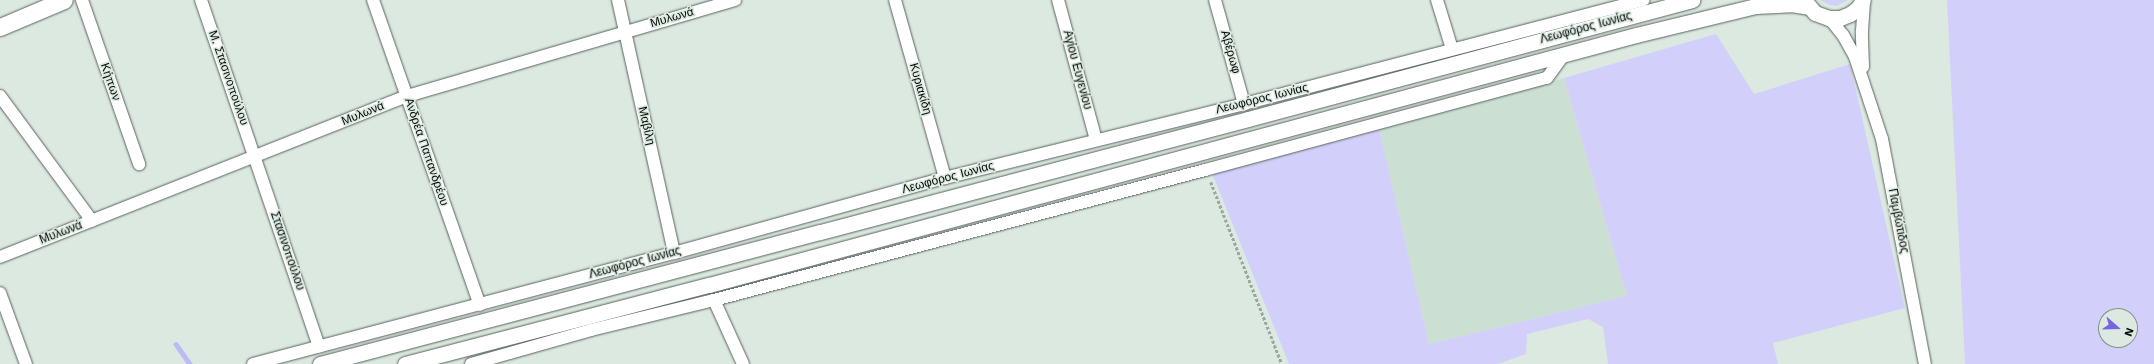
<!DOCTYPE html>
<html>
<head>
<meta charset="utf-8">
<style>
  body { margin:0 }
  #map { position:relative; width:2154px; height:364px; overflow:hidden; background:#dce9e0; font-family:"Work Sans",sans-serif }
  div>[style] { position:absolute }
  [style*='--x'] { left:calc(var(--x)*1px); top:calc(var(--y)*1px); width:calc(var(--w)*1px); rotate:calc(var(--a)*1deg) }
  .built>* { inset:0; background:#cbdfd2 }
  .green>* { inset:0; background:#d2d0fa }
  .stream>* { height:4.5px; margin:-2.25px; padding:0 2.25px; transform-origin:2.25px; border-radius:2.25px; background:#bebaf6 }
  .path>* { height:2.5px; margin-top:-1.25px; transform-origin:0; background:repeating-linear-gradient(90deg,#9ba69e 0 3px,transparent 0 5px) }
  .roads { filter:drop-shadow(0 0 1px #58635c) drop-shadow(0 0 1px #58635c) }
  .minor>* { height:12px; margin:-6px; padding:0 6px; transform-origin:6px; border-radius:6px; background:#fff }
  .tertiary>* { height:15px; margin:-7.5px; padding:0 7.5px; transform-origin:7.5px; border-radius:7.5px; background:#fff }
  .secondary>* { height:17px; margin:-8.5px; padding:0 8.5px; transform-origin:8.5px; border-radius:8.5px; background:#fff }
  span { translate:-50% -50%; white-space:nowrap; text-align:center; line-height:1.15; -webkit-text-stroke:3px #dce9e0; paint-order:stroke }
  .street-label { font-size:12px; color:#080d0a }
  .north { position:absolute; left:2098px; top:308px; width:40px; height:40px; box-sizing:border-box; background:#dce9e0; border:1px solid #87918a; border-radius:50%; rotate:110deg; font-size:11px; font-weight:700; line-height:16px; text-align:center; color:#080d0a }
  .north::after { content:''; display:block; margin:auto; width:14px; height:18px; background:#7864df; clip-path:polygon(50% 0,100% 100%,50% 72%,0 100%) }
</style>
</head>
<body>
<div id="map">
  <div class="built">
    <i style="clip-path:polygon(1564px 78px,1627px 296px,1429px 344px,1379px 129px)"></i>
  </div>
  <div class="green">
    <i style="clip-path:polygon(1820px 0,1848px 0,1837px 6px,1830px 5px)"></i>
    <i style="clip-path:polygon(evenodd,1947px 0,2154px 0,2154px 364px,1965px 364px,1947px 0,2106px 316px,2130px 316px,2130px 340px,2106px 340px,2106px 316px)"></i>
    <i style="clip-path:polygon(1716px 34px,1754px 94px,1850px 64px,1905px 308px,1773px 343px,1778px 364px,1608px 364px,1603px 327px,1588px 319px,1527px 334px,1526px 354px,1498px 364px,1289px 364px,1212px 173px,1379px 129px,1429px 344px,1627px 296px,1564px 78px)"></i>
  </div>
  <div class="stream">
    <i style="--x:176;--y:344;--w:24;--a:55"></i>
  </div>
  <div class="path">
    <i style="--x:1211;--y:182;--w:195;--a:68.7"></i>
  </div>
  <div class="roads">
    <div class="minor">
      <i style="--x:82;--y:0;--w:174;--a:70.8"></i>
      <i style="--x:201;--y:0;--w:366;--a:71.2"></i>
      <i style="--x:373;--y:0;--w:323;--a:70.7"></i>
      <i style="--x:618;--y:0;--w:259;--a:77.5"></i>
      <i style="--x:895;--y:0;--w:185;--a:74.3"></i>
      <i style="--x:1058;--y:0;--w:145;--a:74.8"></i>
      <i style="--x:1215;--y:0;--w:108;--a:74.4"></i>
      <i style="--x:1437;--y:0;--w:51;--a:73"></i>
      <i style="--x:1829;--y:18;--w:22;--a:51"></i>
      <i style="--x:1843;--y:35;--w:25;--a:61"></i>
      <i style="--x:1855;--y:57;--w:86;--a:71.8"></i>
      <i style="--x:1882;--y:139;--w:229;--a:79.2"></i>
      <i style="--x:1863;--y:67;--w:36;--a:-92"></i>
      <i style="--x:1862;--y:31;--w:31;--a:-86"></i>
      <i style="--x:0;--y:96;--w:155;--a:53.6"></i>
      <i style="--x:0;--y:257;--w:438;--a:-21.6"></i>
      <i style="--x:407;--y:96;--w:342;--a:-16.3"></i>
      <i style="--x:0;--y:293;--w:76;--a:69.9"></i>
      <i style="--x:714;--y:300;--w:70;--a:65.6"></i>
      <i style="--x:253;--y:364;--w:435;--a:-14.8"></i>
      <i style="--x:674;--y:253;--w:281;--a:-15.5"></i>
      <i style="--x:945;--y:178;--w:308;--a:-13.9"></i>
      <i style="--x:1244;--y:104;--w:413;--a:-14.6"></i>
      <i style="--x:471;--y:364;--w:125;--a:-15.8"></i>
      <i style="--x:591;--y:330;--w:127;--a:-13.7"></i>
      <i style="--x:714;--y:300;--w:508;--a:-14.83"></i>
      <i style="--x:1205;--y:170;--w:354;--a:-15.1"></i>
      <i style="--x:1547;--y:78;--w:29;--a:-54"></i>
    </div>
    <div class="tertiary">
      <i style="--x:1804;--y:0;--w:17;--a:50"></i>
      <i style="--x:1815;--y:13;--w:15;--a:20"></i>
      <i style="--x:1829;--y:18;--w:11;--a:0"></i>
      <i style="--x:1840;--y:18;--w:11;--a:-22"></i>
      <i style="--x:1850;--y:14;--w:10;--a:-37"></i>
      <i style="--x:1858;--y:8;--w:9;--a:-58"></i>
      <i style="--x:320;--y:364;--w:960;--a:-14.79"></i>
      <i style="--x:1248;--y:119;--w:460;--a:-15"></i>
      <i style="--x:405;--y:364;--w:314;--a:-14.6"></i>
      <i style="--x:709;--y:285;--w:960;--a:-15.09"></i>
      <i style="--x:1636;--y:35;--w:123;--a:-13.6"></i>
      <i style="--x:1756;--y:6;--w:35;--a:-3"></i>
      <i style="--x:1791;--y:4;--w:18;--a:9"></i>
    </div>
    <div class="secondary">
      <i style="--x:0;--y:27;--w:69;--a:-22.9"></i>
    </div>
  </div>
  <div class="street-label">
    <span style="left:672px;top:18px;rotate:-16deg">Μυλωνά</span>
    <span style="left:1586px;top:28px;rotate:-15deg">Λεωφόρος Ιωνίας</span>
    <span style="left:1230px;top:52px;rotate:74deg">Αβέρωφ</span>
    <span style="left:1077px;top:70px;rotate:75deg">Αγίου Ευγενίου</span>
    <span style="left:228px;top:78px;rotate:71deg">Μ. Στασινοπούλου</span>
    <span style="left:110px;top:82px;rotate:71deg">Κήπων</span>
    <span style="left:920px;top:89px;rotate:74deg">Κυριακίδη</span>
    <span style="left:1262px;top:99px;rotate:-14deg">Λεωφόρος Ιωνίας</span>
    <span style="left:363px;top:114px;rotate:-22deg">Μυλωνά</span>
    <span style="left:646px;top:126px;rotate:77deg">Μαβίλη</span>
    <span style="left:426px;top:152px;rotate:71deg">Ανδρέα Παπανδρέου</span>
    <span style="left:948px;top:178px;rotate:-15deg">Λεωφόρος Ιωνίας</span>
    <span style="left:1898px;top:221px;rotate:79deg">Παμβώτιδος</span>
    <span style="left:61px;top:233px;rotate:-21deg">Μυλωνά</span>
    <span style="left:287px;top:251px;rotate:71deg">Στασινοπούλου</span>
    <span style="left:635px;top:263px;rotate:-15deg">Λεωφόρος Ιωνίας</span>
  </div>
  <div class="north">N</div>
</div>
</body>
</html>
